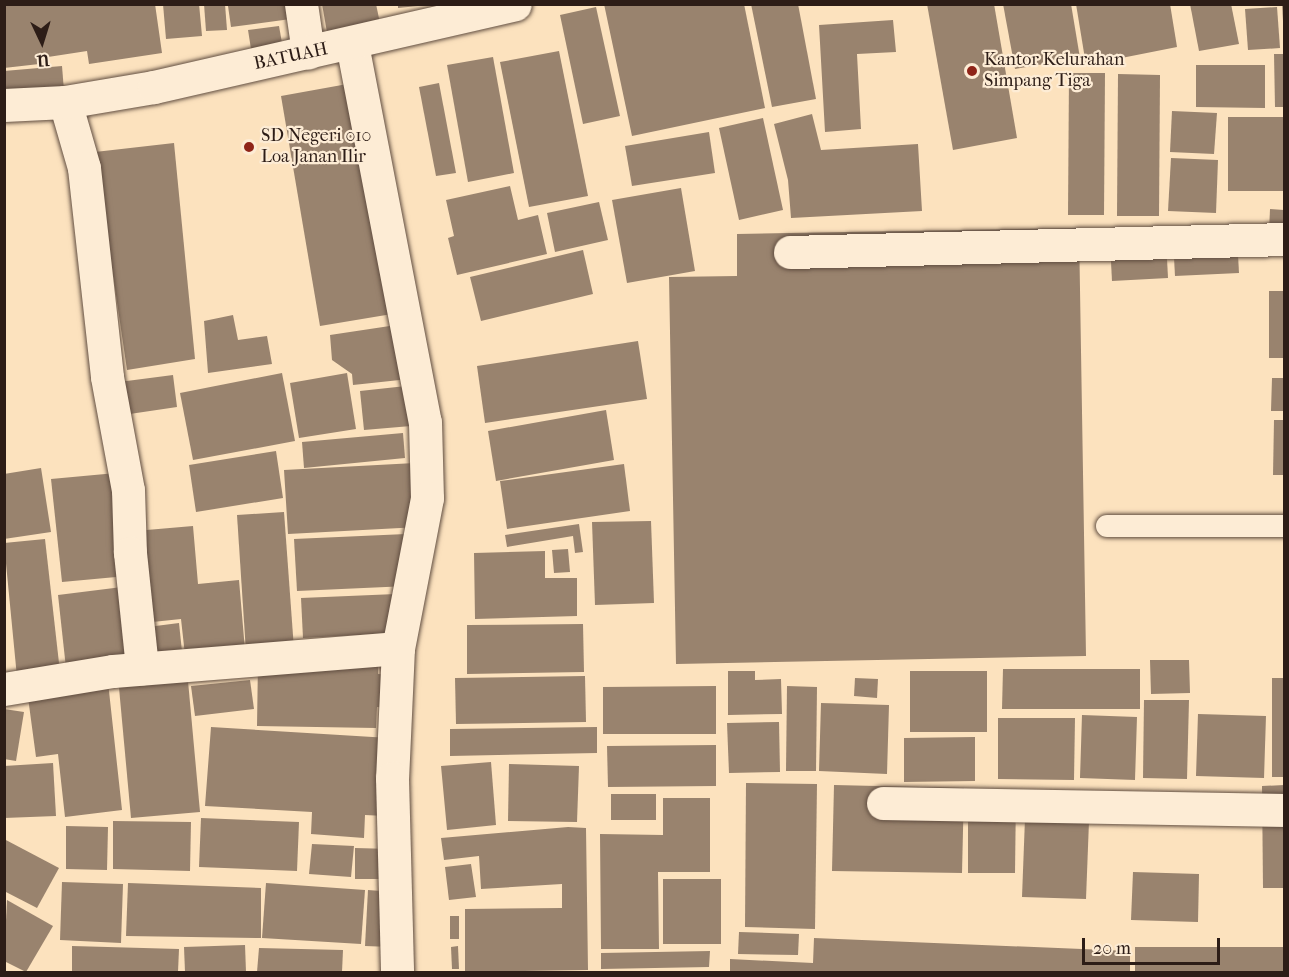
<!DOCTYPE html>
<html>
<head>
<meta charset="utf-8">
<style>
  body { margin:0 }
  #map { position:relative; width:1289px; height:977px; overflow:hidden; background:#fce2be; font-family:"IM FELL French Canon",serif }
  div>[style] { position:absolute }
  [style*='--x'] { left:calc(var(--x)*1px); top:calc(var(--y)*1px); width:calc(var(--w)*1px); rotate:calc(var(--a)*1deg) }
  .building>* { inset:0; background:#99836e }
  .roads { filter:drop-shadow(0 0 2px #614e41) drop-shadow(0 0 2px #614e41) }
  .service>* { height:22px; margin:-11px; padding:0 11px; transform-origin:11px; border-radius:11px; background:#fdecd5 }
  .minor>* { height:33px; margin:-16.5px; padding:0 16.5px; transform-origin:16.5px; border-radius:16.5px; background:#fdecd5 }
  .dots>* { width:16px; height:16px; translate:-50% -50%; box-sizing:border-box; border:3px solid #fdecd5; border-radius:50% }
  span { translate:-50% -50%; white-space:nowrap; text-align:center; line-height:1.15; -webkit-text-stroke:4.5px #fdecd5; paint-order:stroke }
  .street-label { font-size:18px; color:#2d1d17 }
  .poi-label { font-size:18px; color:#2d1d17 }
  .left { translate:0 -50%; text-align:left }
  .frame { position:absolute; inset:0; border:6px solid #2d1d17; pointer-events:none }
  .north { position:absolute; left:12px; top:12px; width:60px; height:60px; -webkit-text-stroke:4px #fdecd5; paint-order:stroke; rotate:176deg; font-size:16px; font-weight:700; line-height:24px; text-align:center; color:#2d1d17 }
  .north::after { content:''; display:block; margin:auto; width:21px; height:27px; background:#2d1d17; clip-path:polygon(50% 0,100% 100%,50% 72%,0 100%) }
  .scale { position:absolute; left:1082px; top:938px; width:138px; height:27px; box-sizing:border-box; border:3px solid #2d1d17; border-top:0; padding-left:8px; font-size:18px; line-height:21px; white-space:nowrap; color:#2d1d17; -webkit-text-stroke:4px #fdecd5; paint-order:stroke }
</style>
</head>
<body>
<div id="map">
  <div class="building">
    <i style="clip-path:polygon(4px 4px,155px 4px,162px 53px,89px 64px,87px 51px,48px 57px,48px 63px,4px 68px)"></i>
    <i style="clip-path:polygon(163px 4px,199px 4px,202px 36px,166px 39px)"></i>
    <i style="clip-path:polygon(204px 4px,225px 4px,227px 30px,206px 31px)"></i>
    <i style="clip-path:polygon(243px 4px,296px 4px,298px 18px,231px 27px,228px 6px)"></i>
    <i style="clip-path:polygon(322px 4px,376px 4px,381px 28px,328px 38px)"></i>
    <i style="clip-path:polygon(398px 4px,418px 4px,418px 6px,398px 8px)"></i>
    <i style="clip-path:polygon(604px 4px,744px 4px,765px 108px,632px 136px)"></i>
    <i style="clip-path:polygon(751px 4px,798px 4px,816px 99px,772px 107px)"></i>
    <i style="clip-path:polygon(927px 4px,994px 4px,1017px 138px,953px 150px)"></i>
    <i style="clip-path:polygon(1003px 4px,1071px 4px,1080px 58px,1015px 69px)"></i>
    <i style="clip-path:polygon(1076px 4px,1170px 4px,1177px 47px,1086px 65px)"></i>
    <i style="clip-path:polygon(1190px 4px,1231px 4px,1239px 44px,1199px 51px)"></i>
    <i style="clip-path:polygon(1282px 4px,1284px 4px,1284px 21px,1283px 21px)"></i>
    <i style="clip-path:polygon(596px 7px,620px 116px,583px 124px,560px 15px)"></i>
    <i style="clip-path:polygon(1277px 7px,1280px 48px,1248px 50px,1245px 9px)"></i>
    <i style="clip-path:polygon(893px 20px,896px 52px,857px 54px,861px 129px,825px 132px,819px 25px)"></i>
    <i style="clip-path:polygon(279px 26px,282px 43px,251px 49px,248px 30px)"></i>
    <i style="clip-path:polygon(559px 51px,588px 196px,529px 207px,500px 62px)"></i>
    <i style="clip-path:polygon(1274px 54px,1284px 54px,1284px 107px,1275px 107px)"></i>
    <i style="clip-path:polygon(493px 57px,514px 173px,468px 182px,447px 65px)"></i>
    <i style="clip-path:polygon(1196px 65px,1265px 65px,1265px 108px,1196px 107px)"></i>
    <i style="clip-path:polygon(62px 66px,64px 91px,4px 96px,4px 71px)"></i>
    <i style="clip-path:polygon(1069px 73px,1105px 73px,1104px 215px,1068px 215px)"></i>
    <i style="clip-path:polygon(1118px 74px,1160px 75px,1159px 216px,1117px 216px)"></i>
    <i style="clip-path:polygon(353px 83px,392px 314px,320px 326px,281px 96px)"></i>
    <i style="clip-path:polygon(439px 83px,456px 173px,436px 176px,419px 87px)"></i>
    <i style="clip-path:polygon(1172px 111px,1217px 113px,1214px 154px,1170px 152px)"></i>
    <i style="clip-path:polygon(812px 114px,821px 150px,918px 144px,922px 211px,791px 218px,788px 180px,774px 124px)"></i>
    <i style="clip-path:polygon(1228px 117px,1284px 117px,1284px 191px,1228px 191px)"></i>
    <i style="clip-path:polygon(763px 118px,783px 210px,739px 220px,719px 128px)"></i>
    <i style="clip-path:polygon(709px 132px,715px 173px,632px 186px,625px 146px)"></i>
    <i style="clip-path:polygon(174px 143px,195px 359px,127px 370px,95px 152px)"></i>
    <i style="clip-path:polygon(1171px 158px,1218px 160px,1216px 213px,1168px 211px)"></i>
    <i style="clip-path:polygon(510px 186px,518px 220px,538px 215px,547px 254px,457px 275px,448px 238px,454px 236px,446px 200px)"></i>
    <i style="clip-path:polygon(681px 188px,695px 271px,627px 283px,612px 200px)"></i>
    <i style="clip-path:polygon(599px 202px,608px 240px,555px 252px,547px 213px)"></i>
    <i style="clip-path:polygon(1270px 209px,1284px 210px,1284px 255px,1268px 255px)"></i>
    <i style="clip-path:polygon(1079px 228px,1086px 656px,676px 664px,669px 277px,737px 276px,737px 234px)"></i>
    <i style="clip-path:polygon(1237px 236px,1239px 273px,1175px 276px,1173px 239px)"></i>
    <i style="clip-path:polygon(1166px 239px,1168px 278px,1112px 281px,1110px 243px)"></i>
    <i style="clip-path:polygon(583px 250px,593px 294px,481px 321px,470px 277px)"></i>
    <i style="clip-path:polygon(1269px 291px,1284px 291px,1284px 358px,1269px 358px)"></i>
    <i style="clip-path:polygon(233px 315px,238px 340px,267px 336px,272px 364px,208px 373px,204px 321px)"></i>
    <i style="clip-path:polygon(403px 324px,409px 379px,353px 385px,352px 374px,332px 360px,330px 335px)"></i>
    <i style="clip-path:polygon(638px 341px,647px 399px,485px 423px,477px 366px)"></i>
    <i style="clip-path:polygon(282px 373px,295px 441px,193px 460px,180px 393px)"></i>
    <i style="clip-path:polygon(347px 373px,356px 429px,299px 438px,290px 383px)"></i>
    <i style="clip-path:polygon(173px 375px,177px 407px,123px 415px,119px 382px)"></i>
    <i style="clip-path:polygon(1272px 378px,1284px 378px,1284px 411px,1271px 411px)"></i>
    <i style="clip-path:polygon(406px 386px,411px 426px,364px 430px,360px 391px)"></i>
    <i style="clip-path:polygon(606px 410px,614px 460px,496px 481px,488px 431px)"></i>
    <i style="clip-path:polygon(1274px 420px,1284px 420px,1284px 475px,1273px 475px)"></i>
    <i style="clip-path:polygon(403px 433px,405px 458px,304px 468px,302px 442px)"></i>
    <i style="clip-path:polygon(276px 451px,283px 498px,196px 512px,189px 465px)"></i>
    <i style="clip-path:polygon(415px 463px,419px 527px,288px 534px,284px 470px)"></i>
    <i style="clip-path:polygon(624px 464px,630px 511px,507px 529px,500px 481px)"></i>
    <i style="clip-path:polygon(41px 468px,51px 532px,4px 539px,4px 474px)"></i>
    <i style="clip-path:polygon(116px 473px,127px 576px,62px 582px,51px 479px)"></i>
    <i style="clip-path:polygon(284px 512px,294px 649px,246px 652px,237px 515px)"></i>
    <i style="clip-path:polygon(651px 521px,654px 603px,595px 605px,592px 522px)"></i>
    <i style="clip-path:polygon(579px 524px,583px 552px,575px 553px,573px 536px,507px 547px,505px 535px)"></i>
    <i style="clip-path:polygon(193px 526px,198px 584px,239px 580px,245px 650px,185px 655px,181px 619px,143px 623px,135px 531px)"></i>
    <i style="clip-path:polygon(406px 534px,408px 586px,297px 591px,294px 539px)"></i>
    <i style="clip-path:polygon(45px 539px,60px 672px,17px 677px,4px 543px)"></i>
    <i style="clip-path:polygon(568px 549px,570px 572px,554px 573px,552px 550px)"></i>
    <i style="clip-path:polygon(545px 551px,545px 578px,577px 578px,577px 616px,475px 619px,474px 553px)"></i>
    <i style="clip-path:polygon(122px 587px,126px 660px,66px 668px,58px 595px)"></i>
    <i style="clip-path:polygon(396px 594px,398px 633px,303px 638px,301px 598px)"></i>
    <i style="clip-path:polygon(179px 623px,183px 661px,144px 665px,140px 628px)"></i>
    <i style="clip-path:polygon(583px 624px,584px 672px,467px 674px,467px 625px)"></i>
    <i style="clip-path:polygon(1150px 660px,1189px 660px,1190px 693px,1151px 694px)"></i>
    <i style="clip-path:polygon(258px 661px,378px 664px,378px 674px,394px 675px,392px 708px,377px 707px,376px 728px,257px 726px)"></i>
    <i style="clip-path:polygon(1003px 669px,1140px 669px,1140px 709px,1002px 709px)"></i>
    <i style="clip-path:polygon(187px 670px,200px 812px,131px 818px,118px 677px)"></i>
    <i style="clip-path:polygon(728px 671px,755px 671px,755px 680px,781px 679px,782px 714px,728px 715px)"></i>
    <i style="clip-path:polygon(910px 671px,987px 671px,987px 732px,910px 732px)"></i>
    <i style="clip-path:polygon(585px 676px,586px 722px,456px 724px,455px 678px)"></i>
    <i style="clip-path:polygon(855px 678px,878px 679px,877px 698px,854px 696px)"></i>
    <i style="clip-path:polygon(1272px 678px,1284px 678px,1284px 777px,1272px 777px)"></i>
    <i style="clip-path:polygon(250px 680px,254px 709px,195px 716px,191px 686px)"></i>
    <i style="clip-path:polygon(108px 682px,122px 810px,65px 817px,58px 754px,36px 757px,27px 690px)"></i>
    <i style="clip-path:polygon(716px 686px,716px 734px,603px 734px,603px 687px)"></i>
    <i style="clip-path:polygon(787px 686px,817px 687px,816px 771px,786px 771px)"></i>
    <i style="clip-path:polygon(1144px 700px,1189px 700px,1187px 779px,1143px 778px)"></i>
    <i style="clip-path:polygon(821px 703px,889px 705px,887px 774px,819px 771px)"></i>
    <i style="clip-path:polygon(4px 709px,24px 712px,16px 761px,4px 759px)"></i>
    <i style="clip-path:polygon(1198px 714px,1266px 716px,1264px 778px,1196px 776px)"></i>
    <i style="clip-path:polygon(1082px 715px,1137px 717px,1135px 780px,1080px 778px)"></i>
    <i style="clip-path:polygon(998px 718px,1075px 718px,1074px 780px,998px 779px)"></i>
    <i style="clip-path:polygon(779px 722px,780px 772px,729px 773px,727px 723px)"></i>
    <i style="clip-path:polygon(211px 727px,389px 738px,385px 816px,365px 815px,364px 838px,311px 834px,312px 812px,205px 806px)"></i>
    <i style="clip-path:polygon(597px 727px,597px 753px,450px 756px,450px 729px)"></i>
    <i style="clip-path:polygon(975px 737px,975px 781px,904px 782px,904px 738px)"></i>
    <i style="clip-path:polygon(716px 745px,716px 786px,608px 787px,607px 746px)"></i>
    <i style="clip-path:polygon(491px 762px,496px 825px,447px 830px,441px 766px)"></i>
    <i style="clip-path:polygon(53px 763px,56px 816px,4px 818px,4px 766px)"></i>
    <i style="clip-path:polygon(509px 764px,579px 766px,577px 822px,508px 821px)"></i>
    <i style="clip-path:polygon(746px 783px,817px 784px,815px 929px,745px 927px)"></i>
    <i style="clip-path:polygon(834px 785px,964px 788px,962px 873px,832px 871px)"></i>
    <i style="clip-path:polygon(1284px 785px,1284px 888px,1263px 888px,1262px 786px)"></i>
    <i style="clip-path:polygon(1026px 792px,1090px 795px,1086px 899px,1022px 897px)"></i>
    <i style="clip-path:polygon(611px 794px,656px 794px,656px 820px,611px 820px)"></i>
    <i style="clip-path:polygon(968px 794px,1016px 794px,1015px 873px,968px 873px)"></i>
    <i style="clip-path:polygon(663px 798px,710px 798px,710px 872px,658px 872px,659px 949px,601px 949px,600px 834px,663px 835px)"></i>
    <i style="clip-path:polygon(201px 818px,299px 822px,297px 871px,199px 867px)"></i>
    <i style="clip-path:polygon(113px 821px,191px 822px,190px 871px,113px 869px)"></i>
    <i style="clip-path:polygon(66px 826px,108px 827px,107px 870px,66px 869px)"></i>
    <i style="clip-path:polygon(568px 827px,586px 828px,588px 970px,465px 972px,465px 909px,562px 908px,562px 884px,481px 889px,479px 856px,444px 860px,441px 838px)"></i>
    <i style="clip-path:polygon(4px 839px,59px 868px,37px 908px,4px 891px)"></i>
    <i style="clip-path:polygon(312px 844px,354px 846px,351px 877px,309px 874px)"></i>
    <i style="clip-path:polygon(355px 848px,392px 849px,392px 879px,355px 879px)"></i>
    <i style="clip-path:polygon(471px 864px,476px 897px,449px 900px,445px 867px)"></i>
    <i style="clip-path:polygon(1133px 872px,1199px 874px,1198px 922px,1131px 920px)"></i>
    <i style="clip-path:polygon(663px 879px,721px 879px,721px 944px,663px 944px)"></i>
    <i style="clip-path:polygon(62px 882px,123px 884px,121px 943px,60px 940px)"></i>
    <i style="clip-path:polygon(128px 883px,261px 888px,261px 938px,126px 936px)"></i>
    <i style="clip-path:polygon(266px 883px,365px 890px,361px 944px,262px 938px)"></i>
    <i style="clip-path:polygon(368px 890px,394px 892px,391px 947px,365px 946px)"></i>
    <i style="clip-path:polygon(7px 900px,53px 926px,26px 972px,4px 961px)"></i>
    <i style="clip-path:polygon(450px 916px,459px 916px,459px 939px,450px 939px)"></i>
    <i style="clip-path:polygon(739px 932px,799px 934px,798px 955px,738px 954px)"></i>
    <i style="clip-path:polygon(814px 938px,1130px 951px,1130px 972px,730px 972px,730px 959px,813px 963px)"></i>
    <i style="clip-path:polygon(245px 945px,246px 972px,185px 972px,184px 947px)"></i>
    <i style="clip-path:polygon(72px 946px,179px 949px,178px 972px,72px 972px)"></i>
    <i style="clip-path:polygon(458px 946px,459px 969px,452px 969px,451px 947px)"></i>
    <i style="clip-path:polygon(1135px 947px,1284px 947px,1284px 972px,1135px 972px)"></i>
    <i style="clip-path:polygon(259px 948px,343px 950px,342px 972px,257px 972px)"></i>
    <i style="clip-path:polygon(710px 951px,709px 967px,601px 969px,601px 953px)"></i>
  </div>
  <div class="roads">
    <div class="service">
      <i style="--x:1107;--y:526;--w:177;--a:0"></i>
    </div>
    <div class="minor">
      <i style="--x:301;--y:4;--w:49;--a:81.7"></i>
      <i style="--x:352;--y:44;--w:385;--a:79.1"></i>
      <i style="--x:425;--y:422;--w:76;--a:88.5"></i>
      <i style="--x:427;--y:498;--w:153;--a:100.9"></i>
      <i style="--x:398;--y:648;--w:130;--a:92.6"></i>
      <i style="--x:392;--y:778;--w:194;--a:88.5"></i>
      <i style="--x:65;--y:102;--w:69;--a:73.9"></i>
      <i style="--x:84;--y:168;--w:210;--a:83.7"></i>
      <i style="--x:107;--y:377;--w:115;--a:79.5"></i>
      <i style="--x:128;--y:490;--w:63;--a:88.2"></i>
      <i style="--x:130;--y:553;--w:116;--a:84"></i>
      <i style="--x:4;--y:105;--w:61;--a:-2.8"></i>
      <i style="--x:65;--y:102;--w:90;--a:-9.6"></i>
      <i style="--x:154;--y:87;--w:370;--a:-12.9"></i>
      <i style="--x:790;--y:252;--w:494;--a:-1.5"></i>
      <i style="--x:4;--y:689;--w:110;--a:-9.4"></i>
      <i style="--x:113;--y:671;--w:286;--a:-4.6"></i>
      <i style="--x:883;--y:803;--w:401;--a:1"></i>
    </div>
  </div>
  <div class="dots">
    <i style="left:972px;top:71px;background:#8f2418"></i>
    <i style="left:249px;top:147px;background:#8f2418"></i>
  </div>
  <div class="street-label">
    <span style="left:291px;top:57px;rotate:-12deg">BATUAH</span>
  </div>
  <div class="poi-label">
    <span class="left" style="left:984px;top:71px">Kantor Kelurahan<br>Simpang Tiga</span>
    <span class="left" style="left:261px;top:147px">SD Negeri 010<br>Loa Janan Ilir</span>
  </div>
  <div class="frame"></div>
  <div class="north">U</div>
  <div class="scale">20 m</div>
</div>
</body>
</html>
